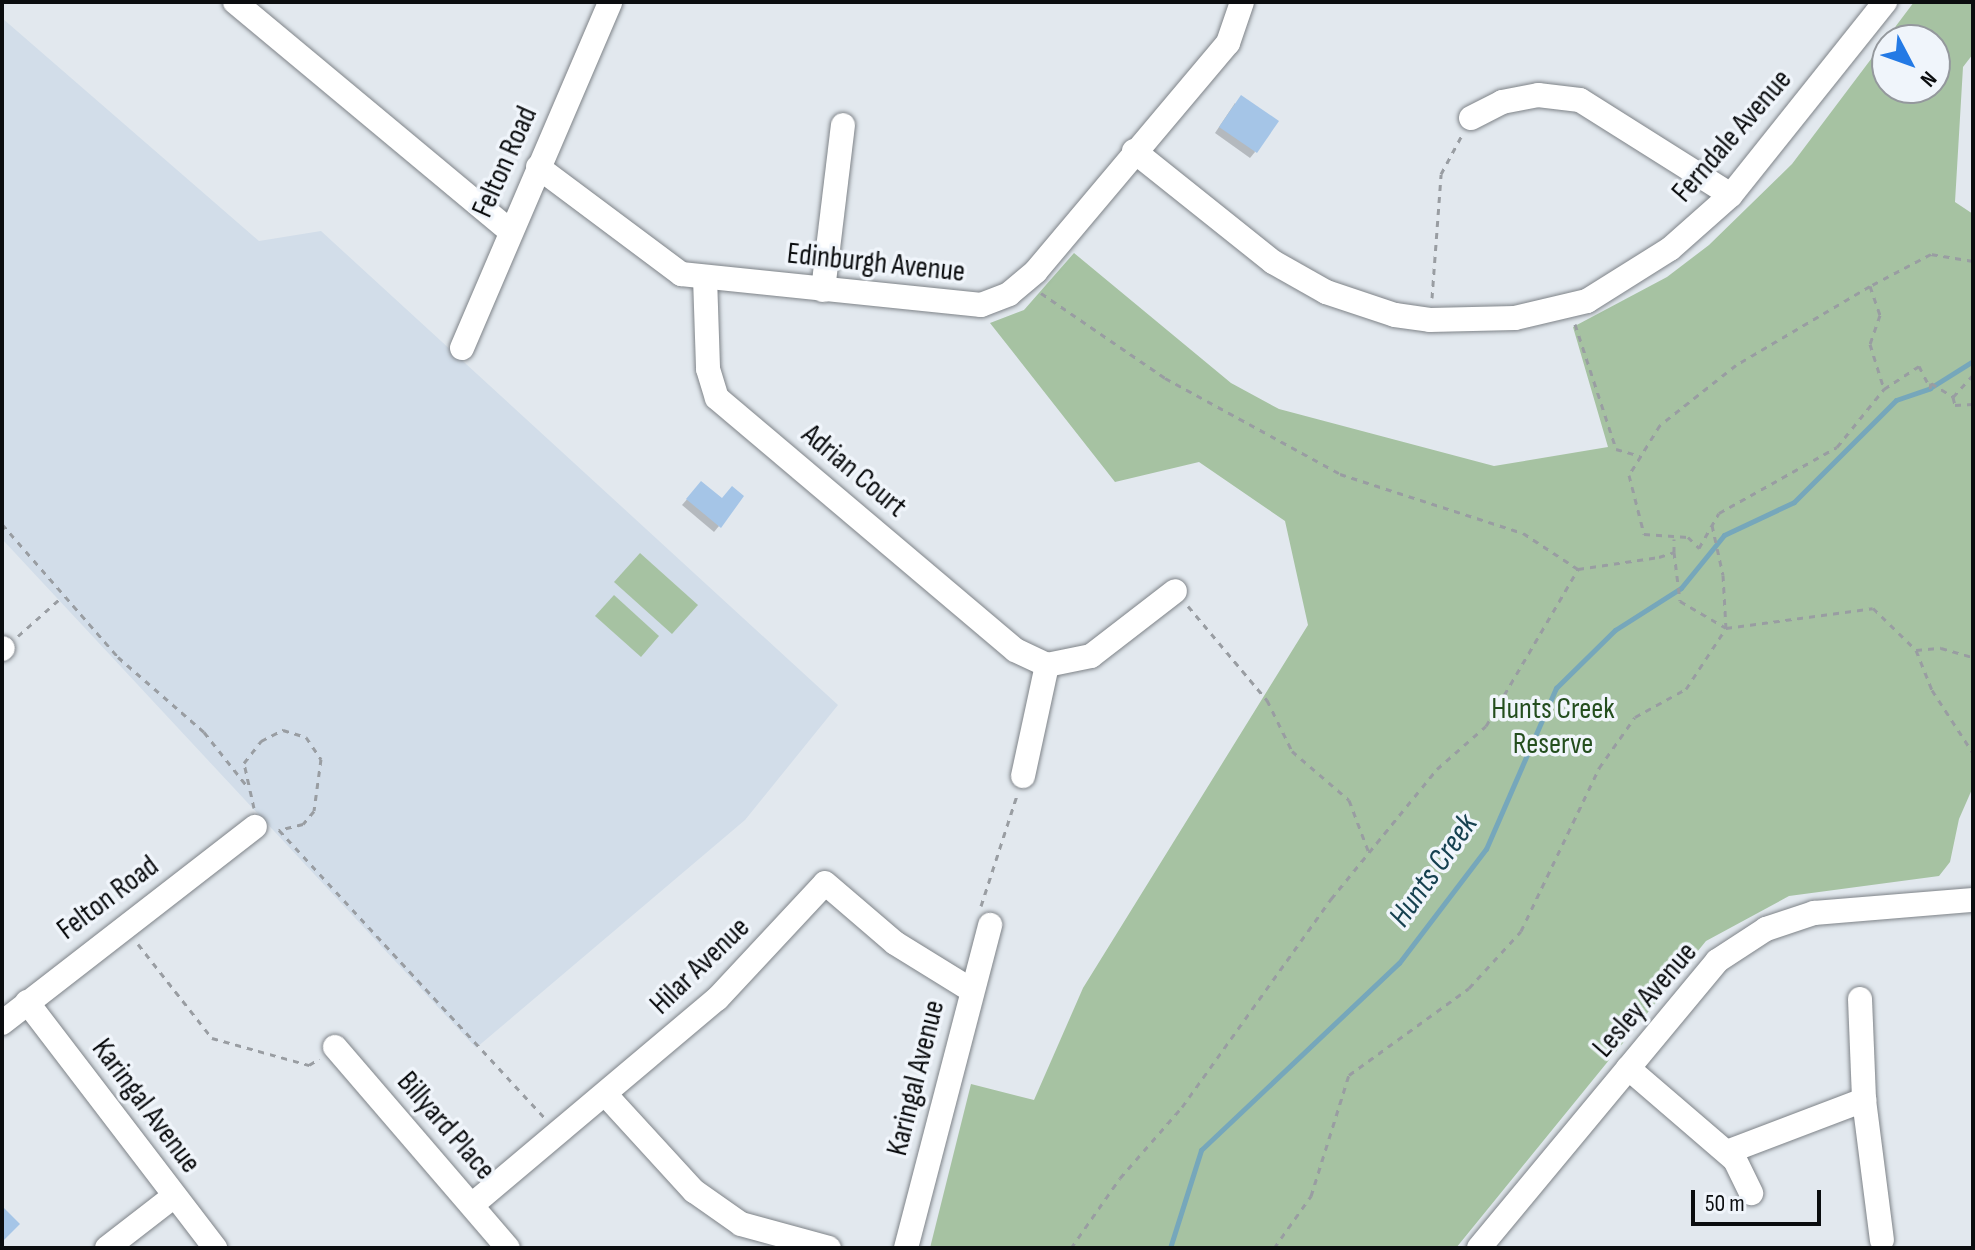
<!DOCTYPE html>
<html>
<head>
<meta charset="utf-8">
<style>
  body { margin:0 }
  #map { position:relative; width:1975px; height:1250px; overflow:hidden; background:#e2e8ee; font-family:"Sofia Sans Condensed",sans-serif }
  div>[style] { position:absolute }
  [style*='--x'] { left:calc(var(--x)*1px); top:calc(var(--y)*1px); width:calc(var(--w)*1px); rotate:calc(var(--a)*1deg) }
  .built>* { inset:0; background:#d2dde9 }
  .green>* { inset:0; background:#a6c2a2 }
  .shadow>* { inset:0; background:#0003 }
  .stream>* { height:5px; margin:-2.5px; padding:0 2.5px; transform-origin:2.5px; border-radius:2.5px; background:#76a7bb }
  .building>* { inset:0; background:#a5c5e7 }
  .path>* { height:3px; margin-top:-1.5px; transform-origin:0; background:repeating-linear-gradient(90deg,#999da2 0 6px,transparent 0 12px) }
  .roads { filter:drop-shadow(0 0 2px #7e8388) drop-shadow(0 0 2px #7e8388) }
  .minor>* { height:24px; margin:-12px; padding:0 12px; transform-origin:12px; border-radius:12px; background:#fff }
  span { translate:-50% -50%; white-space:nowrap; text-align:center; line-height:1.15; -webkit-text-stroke:7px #f0f5fb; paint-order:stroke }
  .street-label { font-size:30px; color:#0b0d0f }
  .park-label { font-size:30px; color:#244e1e }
  .water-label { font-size:32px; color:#164150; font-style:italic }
  .frame { position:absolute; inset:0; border:4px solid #0b0d0f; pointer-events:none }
  .north { position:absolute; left:1871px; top:24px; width:80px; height:80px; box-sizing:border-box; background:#f0f5fb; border:2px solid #94989d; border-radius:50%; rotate:131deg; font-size:22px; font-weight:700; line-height:32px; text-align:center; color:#0b0d0f }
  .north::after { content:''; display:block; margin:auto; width:28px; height:36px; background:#247ae5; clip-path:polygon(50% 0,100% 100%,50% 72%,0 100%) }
  .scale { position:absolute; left:1691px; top:1190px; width:130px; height:36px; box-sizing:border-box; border:4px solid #0b0d0f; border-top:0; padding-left:10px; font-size:24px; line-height:28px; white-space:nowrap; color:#0b0d0f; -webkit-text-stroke:6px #f0f5fb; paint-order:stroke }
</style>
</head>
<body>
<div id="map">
  <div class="built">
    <i style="clip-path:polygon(2px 18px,259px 241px,321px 231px,838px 705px,745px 820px,476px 1048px,2px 539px)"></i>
  </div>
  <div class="green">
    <i style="clip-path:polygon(evenodd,1914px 2px,1973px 2px,1973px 54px,1963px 67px,1955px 202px,1973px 214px,1973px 787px,1959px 819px,1950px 862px,1939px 876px,1789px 896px,1706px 941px,1456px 1248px,930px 1248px,971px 1084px,1034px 1100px,1083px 988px,1308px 625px,1285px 521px,1199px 462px,1115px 482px,990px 323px,1024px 310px,1074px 253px,1231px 383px,1279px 409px,1494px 466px,1608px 447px,1573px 327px,1667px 277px,1709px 245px,1792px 164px,1914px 2px,1887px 40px,1935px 40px,1935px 88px,1887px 88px,1887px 40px)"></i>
    <i style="clip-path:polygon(640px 553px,698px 605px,672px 634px,614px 582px)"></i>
    <i style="clip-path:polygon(614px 595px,659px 636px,641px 657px,595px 616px)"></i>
  </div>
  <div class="shadow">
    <i style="clip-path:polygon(1235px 103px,1255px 152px,1250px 158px,1215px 133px)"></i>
    <i style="clip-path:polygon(696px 489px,719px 526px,714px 532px,682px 505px)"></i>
  </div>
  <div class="stream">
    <i style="--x:1170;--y:1248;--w:103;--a:-72.4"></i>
    <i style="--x:1201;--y:1150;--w:272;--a:-43.4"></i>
    <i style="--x:1399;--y:963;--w:143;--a:-52.7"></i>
    <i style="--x:1486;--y:849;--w:176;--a:-66.5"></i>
    <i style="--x:1556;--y:688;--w:83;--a:-44.5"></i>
    <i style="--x:1615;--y:630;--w:78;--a:-32.5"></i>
    <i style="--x:1681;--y:588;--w:68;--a:-50.9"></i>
    <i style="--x:1724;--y:535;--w:77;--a:-25.2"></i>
    <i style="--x:1794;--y:502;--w:144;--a:-45"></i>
    <i style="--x:1896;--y:400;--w:36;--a:-19"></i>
    <i style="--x:1930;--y:388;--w:51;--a:-32.1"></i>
  </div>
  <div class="building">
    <i style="clip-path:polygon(1241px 95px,1279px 121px,1257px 153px,1219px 127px)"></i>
    <i style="clip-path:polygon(701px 481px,722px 498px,732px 486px,744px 496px,721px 528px,686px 499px)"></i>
    <i style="clip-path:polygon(2px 1206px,20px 1224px,2px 1242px)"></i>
  </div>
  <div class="path">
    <i style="--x:1973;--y:261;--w:43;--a:-170.5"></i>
    <i style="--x:1931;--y:254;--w:69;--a:152.3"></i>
    <i style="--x:1870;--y:286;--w:156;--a:149.5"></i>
    <i style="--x:1736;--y:365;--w:97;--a:141.7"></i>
    <i style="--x:1660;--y:425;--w:59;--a:121.8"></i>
    <i style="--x:1629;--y:475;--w:61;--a:75.7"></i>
    <i style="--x:1644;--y:534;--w:44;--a:3.9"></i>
    <i style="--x:1688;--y:537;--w:16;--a:45"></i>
    <i style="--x:1699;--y:548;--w:40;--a:-60.3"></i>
    <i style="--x:1719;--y:513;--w:135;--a:-29.2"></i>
    <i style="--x:1837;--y:447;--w:75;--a:-51"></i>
    <i style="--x:1884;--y:389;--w:42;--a:-33.3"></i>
    <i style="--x:1919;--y:366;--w:25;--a:63"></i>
    <i style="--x:1930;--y:388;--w:5;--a:-79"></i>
    <i style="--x:1931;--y:383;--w:26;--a:32"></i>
    <i style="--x:1953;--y:397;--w:8;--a:76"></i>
    <i style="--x:1955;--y:405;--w:18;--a:-3"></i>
    <i style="--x:1870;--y:286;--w:31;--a:71"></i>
    <i style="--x:1880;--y:315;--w:31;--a:109"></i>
    <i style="--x:1870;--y:344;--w:47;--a:72.7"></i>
    <i style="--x:1041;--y:293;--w:150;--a:34.4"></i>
    <i style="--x:1165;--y:378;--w:200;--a:28.7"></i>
    <i style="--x:1340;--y:474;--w:192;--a:17.9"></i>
    <i style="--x:1523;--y:533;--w:66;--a:33.2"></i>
    <i style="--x:1432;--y:298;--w:124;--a:-85.8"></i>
    <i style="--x:1441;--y:174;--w:44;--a:-61.7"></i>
    <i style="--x:1575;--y:324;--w:132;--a:71.8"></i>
    <i style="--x:1616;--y:449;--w:25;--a:16"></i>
    <i style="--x:1953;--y:397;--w:30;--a:-48"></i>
    <i style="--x:2;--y:524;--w:176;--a:48.9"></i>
    <i style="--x:118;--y:657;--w:114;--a:41.1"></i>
    <i style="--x:204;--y:732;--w:69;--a:51.5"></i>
    <i style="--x:1712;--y:525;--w:51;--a:77.6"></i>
    <i style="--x:1723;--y:575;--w:53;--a:86.8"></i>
    <i style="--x:1674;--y:552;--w:49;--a:83"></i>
    <i style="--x:1680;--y:601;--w:53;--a:30.4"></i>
    <i style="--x:1188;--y:606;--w:123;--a:50"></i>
    <i style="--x:1267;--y:700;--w:57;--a:63.9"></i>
    <i style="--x:1292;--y:751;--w:75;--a:40.7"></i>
    <i style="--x:1349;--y:800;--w:57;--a:69.3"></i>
    <i style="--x:18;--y:636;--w:60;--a:-41.6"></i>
    <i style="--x:1916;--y:650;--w:43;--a:68.2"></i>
    <i style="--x:1932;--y:690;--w:75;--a:56.9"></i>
    <i style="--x:254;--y:808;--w:46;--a:-102.5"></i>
    <i style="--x:244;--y:763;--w:28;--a:-52"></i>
    <i style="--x:261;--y:741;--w:25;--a:-27"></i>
    <i style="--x:283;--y:730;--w:24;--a:17"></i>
    <i style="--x:306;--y:737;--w:27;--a:56"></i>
    <i style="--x:321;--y:759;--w:52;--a:97.7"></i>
    <i style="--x:314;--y:811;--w:17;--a:130"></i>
    <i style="--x:303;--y:824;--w:25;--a:166"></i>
    <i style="--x:279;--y:830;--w:392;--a:47.3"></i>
    <i style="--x:981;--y:906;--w:117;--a:-72"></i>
    <i style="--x:138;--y:944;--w:120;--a:51.8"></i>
    <i style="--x:212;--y:1038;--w:101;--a:15.6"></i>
    <i style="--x:309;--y:1065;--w:12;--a:-31"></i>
    <i style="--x:1071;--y:1248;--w:85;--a:-55"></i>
    <i style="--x:1120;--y:1178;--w:94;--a:-48.9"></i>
    <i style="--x:1182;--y:1107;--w:256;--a:-54.4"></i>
    <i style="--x:1331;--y:899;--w:168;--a:-50.8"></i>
    <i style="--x:1437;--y:769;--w:65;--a:-41.3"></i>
    <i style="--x:1486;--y:726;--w:182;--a:-59.6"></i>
    <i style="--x:1578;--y:569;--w:82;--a:-8.4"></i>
    <i style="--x:1659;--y:557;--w:16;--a:-18"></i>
    <i style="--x:1674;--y:552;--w:13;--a:-90"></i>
    <i style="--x:1274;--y:1248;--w:64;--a:-54.6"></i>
    <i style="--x:1311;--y:1196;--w:127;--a:-72.6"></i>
    <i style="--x:1349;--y:1075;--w:148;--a:-35.9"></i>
    <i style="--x:1469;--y:988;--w:77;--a:-47.6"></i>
    <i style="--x:1521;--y:931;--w:181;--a:-64.4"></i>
    <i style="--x:1599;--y:768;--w:62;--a:-54.8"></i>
    <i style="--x:1635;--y:717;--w:58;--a:-28.8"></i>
    <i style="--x:1686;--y:689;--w:73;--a:-56.7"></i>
    <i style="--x:1726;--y:628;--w:148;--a:-7.7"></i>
    <i style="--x:1873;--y:608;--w:60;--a:44.3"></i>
    <i style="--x:1916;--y:650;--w:25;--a:-5"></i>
    <i style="--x:1941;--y:648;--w:33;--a:16"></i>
  </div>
  <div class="roads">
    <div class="minor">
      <i style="--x:235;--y:2;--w:358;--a:39.8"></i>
      <i style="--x:1471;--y:118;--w:35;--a:-27"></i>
      <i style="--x:1502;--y:102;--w:37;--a:-11"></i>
      <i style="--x:1538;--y:95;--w:42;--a:6.8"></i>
      <i style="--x:1580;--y:100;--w:178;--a:32.2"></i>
      <i style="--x:1134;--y:151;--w:178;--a:38.6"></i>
      <i style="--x:1273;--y:262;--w:61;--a:29.5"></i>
      <i style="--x:1326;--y:292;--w:73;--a:18.4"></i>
      <i style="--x:1395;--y:315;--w:35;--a:8"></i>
      <i style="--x:1430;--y:320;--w:85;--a:-1.3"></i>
      <i style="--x:1515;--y:318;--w:74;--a:-13.3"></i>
      <i style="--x:1587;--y:301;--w:98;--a:-32.1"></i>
      <i style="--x:1670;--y:249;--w:81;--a:-41.5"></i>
      <i style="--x:1731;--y:195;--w:247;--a:-51.4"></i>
      <i style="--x:538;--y:167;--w:179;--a:36.8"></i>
      <i style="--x:681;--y:274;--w:302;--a:5.9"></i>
      <i style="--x:981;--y:305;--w:30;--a:-21"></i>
      <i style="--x:1009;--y:294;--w:35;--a:-40"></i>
      <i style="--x:1036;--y:271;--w:298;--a:-49.9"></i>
      <i style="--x:1228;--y:43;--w:43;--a:-71.1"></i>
      <i style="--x:705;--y:277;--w:92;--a:88.1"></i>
      <i style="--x:708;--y:369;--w:30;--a:73"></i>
      <i style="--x:717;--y:398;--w:390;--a:40.2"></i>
      <i style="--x:1015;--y:650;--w:35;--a:25"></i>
      <i style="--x:1047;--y:665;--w:45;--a:-11.6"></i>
      <i style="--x:1091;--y:656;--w:106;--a:-37.7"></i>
      <i style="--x:823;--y:290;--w:166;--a:-83.1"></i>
      <i style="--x:462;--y:348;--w:376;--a:-66.8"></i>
      <i style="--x:2;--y:649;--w:1;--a:-45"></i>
      <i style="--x:1023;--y:776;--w:114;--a:-77.8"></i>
      <i style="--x:1860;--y:999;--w:101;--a:87.7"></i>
      <i style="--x:27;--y:1002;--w:310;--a:52.6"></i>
      <i style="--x:2;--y:1023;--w:320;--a:-37.8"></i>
      <i style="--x:335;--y:1047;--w:265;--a:49.3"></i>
      <i style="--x:1628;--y:1068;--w:141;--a:40.7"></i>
      <i style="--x:1735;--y:1160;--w:37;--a:64"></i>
      <i style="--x:605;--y:1094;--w:132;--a:47.5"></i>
      <i style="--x:694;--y:1191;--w:57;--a:35.1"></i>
      <i style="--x:741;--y:1224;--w:91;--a:15.3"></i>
      <i style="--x:1727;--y:1152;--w:147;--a:-20.8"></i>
      <i style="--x:1864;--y:1100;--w:141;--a:82.7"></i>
      <i style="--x:472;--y:1205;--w:320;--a:-40.1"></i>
      <i style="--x:717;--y:999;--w:158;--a:-47"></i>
      <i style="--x:825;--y:883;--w:92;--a:40.6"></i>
      <i style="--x:895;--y:943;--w:89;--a:31.7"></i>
      <i style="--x:107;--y:1248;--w:85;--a:-37.8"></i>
      <i style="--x:906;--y:1248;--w:334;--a:-75.4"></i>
      <i style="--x:1479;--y:1248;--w:373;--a:-50.3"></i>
      <i style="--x:1717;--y:961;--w:59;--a:-33.1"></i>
      <i style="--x:1766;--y:929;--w:51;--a:-18.4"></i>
      <i style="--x:1814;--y:913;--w:160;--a:-4.7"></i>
    </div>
  </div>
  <div class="street-label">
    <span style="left:1732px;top:136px;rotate:-49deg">Ferndale Avenue</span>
    <span style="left:505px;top:162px;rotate:-66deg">Felton Road</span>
    <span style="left:876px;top:263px;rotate:6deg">Edinburgh Avenue</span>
    <span style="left:854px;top:471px;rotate:40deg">Adrian Court</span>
    <span style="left:108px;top:898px;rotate:-37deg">Felton Road</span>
    <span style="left:700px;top:966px;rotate:-44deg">Hilar Avenue</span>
    <span style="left:1645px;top:1000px;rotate:-49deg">Lesley Avenue</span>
    <span style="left:916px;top:1078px;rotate:-76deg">Karingal Avenue</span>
    <span style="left:146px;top:1106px;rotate:53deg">Karingal Avenue</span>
    <span style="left:446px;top:1126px;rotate:49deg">Billyard Place</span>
  </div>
  <div class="park-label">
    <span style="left:1553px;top:726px">Hunts Creek<br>Reserve</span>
  </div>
  <div class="water-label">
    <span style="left:1434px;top:871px;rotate:-55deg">Hunts Creek</span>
  </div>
  <div class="frame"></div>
  <div class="north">N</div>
  <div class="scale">50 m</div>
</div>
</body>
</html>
